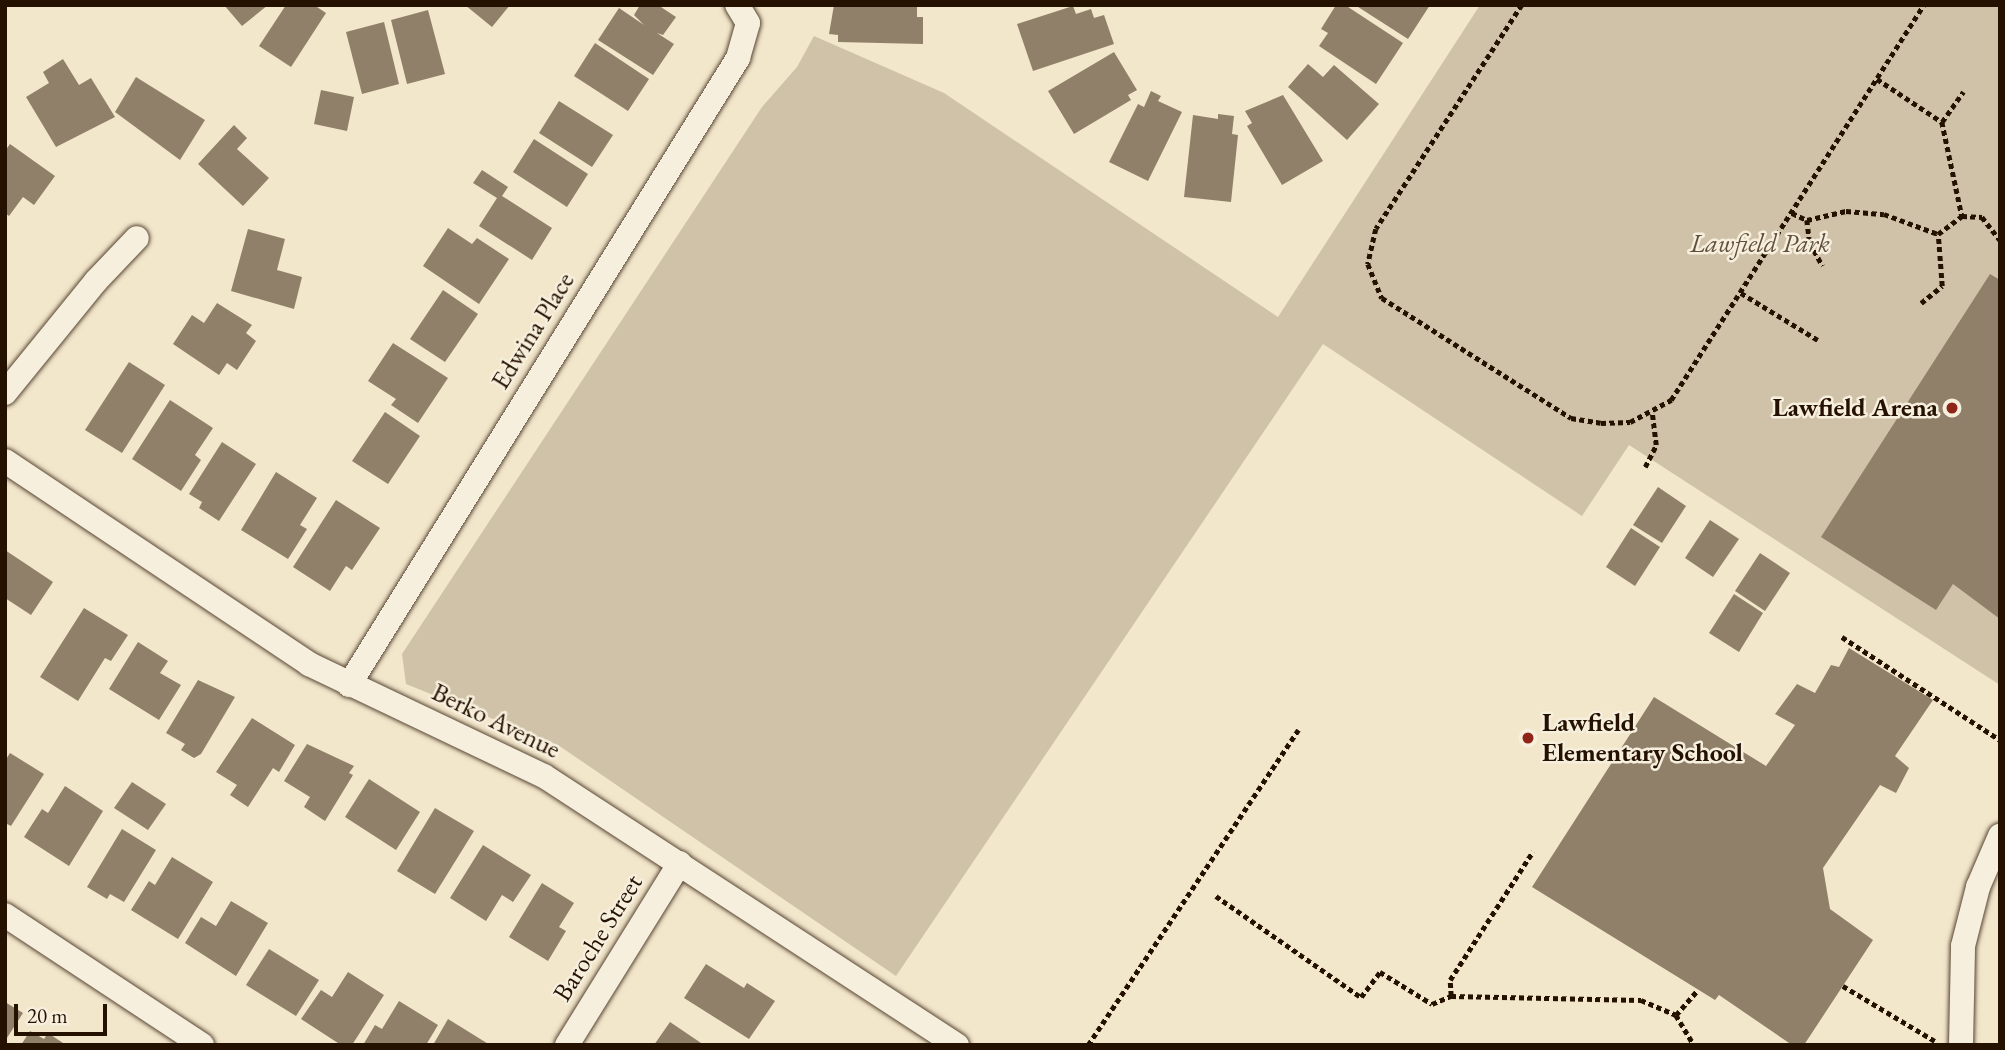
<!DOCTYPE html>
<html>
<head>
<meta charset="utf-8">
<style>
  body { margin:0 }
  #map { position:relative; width:2005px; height:1050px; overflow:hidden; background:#f2e6cb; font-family:"EB Garamond",serif }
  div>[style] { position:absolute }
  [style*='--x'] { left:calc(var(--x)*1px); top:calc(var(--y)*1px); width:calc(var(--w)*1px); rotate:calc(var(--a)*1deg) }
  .green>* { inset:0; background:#cfc2a8 }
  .building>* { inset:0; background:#90806a }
  .path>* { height:4.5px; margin-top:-2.25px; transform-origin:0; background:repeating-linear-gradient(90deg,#251100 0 5px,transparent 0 8.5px) }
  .roads { filter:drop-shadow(0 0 2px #584633) drop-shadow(0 0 2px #584633) }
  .street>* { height:24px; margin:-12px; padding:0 12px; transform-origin:12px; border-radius:12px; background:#f7efdd }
  .dots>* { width:19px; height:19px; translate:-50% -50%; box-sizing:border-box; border:4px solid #f7efdd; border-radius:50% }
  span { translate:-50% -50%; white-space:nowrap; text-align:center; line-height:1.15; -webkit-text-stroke:5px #f7efdd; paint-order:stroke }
  .park-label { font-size:26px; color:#604f3b; font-style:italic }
  .street-label { font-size:26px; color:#251100 }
  .poi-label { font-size:26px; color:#251100; font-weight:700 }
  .right { translate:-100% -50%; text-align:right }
  .left { translate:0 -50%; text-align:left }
  .frame { position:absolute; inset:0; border:7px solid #251100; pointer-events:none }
  .scale { position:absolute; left:14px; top:1004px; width:93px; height:32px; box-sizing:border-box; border:4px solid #251100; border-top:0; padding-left:9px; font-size:21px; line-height:24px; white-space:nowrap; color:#251100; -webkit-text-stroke:5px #f7efdd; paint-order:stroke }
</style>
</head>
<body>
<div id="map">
  <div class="green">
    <i style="clip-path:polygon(1480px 5px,2000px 5px,2000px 685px,1629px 445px,1582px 516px,1323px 344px,896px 976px,558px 745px,406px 684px,402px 654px,762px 107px,797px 67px,814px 36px,944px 93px,1278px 317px)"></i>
  </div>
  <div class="building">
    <i style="clip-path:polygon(224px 5px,268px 5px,242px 26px)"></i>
    <i style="clip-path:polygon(286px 5px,314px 5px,326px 13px,291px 67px,259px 46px)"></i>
    <i style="clip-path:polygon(465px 5px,510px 5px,492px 27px)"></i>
    <i style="clip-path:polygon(640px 5px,658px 5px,676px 17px,663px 35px,657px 33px,674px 44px,653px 75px,598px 40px,619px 8px,644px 25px,634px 15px)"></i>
    <i style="clip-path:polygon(834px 5px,917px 5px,917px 17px,923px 17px,923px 44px,838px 42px,838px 35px,829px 34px)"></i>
    <i style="clip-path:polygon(1336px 5px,1345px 5px,1403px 43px,1376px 84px,1319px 46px,1328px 33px,1321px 29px)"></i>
    <i style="clip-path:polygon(1355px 5px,1430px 5px,1408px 39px)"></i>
    <i style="clip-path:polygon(1073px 6px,1076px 14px,1091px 9px,1094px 18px,1104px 15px,1114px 44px,1033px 71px,1017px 24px)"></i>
    <i style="clip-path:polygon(428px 10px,445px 74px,407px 84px,391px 20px)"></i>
    <i style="clip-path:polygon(384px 22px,399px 84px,362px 94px,346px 32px)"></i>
    <i style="clip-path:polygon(595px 43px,649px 79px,628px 111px,574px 76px)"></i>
    <i style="clip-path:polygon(1114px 52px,1137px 90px,1128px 95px,1131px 100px,1074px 134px,1048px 91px)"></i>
    <i style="clip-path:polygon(63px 59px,79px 85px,91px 78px,115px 117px,56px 147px,26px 97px,49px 83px,43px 72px)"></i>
    <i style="clip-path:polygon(1308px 64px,1323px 77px,1334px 65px,1379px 104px,1347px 140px,1288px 87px)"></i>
    <i style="clip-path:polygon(136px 77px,205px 120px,180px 160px,115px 112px)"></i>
    <i style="clip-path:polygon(321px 90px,354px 97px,347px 131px,314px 124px)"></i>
    <i style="clip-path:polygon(1151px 91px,1161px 96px,1158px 101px,1182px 112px,1148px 181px,1109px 162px,1138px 104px,1144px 107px)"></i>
    <i style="clip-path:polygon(1283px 95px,1323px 161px,1282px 185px,1247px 126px,1252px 123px,1245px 111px)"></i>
    <i style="clip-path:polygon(559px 101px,613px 135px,592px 167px,539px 133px)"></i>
    <i style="clip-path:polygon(1218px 114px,1234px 116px,1232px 134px,1238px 135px,1231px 202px,1184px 197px,1193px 115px,1218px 119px)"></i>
    <i style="clip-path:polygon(234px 125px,247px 138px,237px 149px,269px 178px,243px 206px,198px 164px)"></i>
    <i style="clip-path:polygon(534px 139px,588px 174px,567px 207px,513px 172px)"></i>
    <i style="clip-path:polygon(10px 144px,55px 176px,34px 205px,23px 197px,9px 216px,5px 213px,5px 151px)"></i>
    <i style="clip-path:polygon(482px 170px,508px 187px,502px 196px,552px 228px,532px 260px,479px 226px,497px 198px,473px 183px)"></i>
    <i style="clip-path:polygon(448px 228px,472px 244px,477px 238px,509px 259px,479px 304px,423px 266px)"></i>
    <i style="clip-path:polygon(248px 229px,285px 239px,277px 270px,302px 277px,294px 309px,231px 291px)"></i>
    <i style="clip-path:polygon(1990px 274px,2000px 280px,2000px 619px,1953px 584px,1936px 610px,1821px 537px)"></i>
    <i style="clip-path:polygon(443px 290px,478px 314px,445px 362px,410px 339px)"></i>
    <i style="clip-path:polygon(217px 303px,252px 325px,246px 333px,256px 341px,237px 370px,227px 363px,219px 375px,173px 344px,192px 315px,204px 323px)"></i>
    <i style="clip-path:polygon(393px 343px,448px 378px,418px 423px,391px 405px,396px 399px,368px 381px)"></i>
    <i style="clip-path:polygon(129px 362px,165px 385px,122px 453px,85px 430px)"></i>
    <i style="clip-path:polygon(170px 400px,213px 428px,195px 455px,201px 460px,181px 491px,132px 459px)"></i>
    <i style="clip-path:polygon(385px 412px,420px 436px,388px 484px,352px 461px)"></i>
    <i style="clip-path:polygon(222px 442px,256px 464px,219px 521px,199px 508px,202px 502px,189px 494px)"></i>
    <i style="clip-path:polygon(276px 472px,317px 498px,300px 525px,307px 529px,288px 559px,241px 530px)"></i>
    <i style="clip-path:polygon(1658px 487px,1686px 506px,1662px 543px,1633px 525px)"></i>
    <i style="clip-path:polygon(336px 500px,380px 528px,352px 570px,346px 566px,330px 591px,293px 567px)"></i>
    <i style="clip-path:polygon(1710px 520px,1739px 539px,1713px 577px,1685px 558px)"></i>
    <i style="clip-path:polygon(1631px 528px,1660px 547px,1635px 586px,1606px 567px)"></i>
    <i style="clip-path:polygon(5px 550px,53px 582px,31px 615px,5px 598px)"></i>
    <i style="clip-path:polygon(1760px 553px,1790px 573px,1765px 611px,1735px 591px)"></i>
    <i style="clip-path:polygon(1734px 594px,1763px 613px,1739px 652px,1709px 633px)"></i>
    <i style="clip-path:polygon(84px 608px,128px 635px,111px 661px,105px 658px,78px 701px,40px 677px)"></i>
    <i style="clip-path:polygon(138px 642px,168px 661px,160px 673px,181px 685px,159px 720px,109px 689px)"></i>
    <i style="clip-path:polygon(1849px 648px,1933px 700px,1895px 756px,1909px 768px,1896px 793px,1880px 785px,1823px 868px,1830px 909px,1873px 940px,1804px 1045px,1792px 1045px,1719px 995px,1715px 1000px,1532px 887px,1654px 697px,1766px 766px,1795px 725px,1775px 714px,1797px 684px,1815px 693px,1831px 665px,1839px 667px)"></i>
    <i style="clip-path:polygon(198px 680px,235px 697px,201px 754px,194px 758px,181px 750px,185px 744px,166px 733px)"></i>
    <i style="clip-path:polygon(252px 718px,295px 745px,279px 772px,273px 768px,248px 807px,230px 795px,237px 785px,216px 772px)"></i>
    <i style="clip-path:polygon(307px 744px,354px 766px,349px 773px,353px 775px,325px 821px,304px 807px,310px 797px,284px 781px)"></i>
    <i style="clip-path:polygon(10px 753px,44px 774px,11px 826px,5px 823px,5px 761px)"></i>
    <i style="clip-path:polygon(369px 779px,420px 812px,396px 850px,345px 817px)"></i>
    <i style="clip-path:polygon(132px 782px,166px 804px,148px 830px,114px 808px)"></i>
    <i style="clip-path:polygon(65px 786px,103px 811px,69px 866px,24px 837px,42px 809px,48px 813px)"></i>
    <i style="clip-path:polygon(435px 808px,474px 831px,435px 894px,397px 871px)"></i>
    <i style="clip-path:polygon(122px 829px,156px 850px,124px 902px,110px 894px,107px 899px,87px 887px)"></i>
    <i style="clip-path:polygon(483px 845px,531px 875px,513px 902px,502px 895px,486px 921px,450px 898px)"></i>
    <i style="clip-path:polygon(172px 857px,213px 882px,178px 939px,131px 910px,149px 881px,155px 885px)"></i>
    <i style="clip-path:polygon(542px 883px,574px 903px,559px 927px,566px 931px,548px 961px,509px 937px)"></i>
    <i style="clip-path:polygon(231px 901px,268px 923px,236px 976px,185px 943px,201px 917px,216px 926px)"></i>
    <i style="clip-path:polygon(269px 949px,319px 980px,296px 1016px,246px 985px)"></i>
    <i style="clip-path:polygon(706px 964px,744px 988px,747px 983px,775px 1001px,749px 1039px,684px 998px)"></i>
    <i style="clip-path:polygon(348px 972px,384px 995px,352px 1045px,341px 1045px,301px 1019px,321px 990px,332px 997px)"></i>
    <i style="clip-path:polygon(399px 1001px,438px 1025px,426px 1045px,363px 1045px,375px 1025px,382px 1029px)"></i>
    <i style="clip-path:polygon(5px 1002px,23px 1013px,5px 1041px)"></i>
    <i style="clip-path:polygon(448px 1019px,490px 1045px,433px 1045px)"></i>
    <i style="clip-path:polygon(670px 1022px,704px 1045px,654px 1045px)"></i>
    <i style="clip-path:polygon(30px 1031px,44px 1039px,48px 1033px,66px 1045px,21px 1045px)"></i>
  </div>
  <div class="path">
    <i style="--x:1522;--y:5;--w:267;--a:123.1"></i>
    <i style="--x:1376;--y:229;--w:36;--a:103"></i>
    <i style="--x:1368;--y:264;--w:37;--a:68"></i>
    <i style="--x:1382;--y:298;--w:224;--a:32.4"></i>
    <i style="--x:1571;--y:418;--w:30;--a:9"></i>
    <i style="--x:1601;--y:423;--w:29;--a:-2"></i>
    <i style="--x:1630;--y:422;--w:47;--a:-28.2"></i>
    <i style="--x:1671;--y:400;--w:469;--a:-57.4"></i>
    <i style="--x:1877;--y:79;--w:78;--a:33.5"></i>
    <i style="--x:1942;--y:122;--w:96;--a:78"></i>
    <i style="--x:1942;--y:122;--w:37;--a:-55"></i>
    <i style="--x:1792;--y:213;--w:17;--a:25"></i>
    <i style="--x:1807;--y:220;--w:40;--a:-13"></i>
    <i style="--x:1846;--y:211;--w:38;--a:5"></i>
    <i style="--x:1884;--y:214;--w:58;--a:20.3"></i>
    <i style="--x:1938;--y:234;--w:30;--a:-37"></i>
    <i style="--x:1962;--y:216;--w:20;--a:3"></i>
    <i style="--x:1982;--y:217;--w:29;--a:52"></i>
    <i style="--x:1807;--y:220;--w:23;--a:83"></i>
    <i style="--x:1810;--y:243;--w:26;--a:61"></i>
    <i style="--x:1741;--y:293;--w:90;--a:31.4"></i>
    <i style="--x:1921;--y:303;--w:27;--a:-39"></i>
    <i style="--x:1942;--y:286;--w:52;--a:-94.4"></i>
    <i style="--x:1645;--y:467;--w:25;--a:-63"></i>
    <i style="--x:1656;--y:445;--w:31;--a:-97"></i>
    <i style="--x:1842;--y:637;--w:189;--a:33.1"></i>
    <i style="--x:1216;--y:896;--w:177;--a:34.9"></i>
    <i style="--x:1361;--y:997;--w:31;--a:-53"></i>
    <i style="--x:1380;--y:972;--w:61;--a:31.6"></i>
    <i style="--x:1432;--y:1004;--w:21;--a:-23"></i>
    <i style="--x:1451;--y:996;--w:190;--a:1.2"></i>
    <i style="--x:1641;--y:1000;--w:38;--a:23"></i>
    <i style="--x:1676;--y:1015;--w:35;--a:59"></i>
    <i style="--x:1843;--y:986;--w:107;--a:30.9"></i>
    <i style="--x:1451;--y:996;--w:16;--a:-94"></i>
    <i style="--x:1450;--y:980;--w:153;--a:-57.2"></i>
    <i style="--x:1676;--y:1015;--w:33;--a:-49"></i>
    <i style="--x:1088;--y:1045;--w:379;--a:-56.3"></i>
  </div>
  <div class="roads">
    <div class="street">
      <i style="--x:5;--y:393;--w:144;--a:-50.9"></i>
      <i style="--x:96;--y:281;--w:59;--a:-46.4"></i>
      <i style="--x:5;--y:461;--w:366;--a:33.7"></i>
      <i style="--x:309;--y:664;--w:260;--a:25.5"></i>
      <i style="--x:544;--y:776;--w:493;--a:33.1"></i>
      <i style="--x:349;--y:685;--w:738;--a:-58.18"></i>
      <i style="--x:738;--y:58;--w:36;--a:-74"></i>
      <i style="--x:748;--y:23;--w:21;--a:-121"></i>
      <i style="--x:5;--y:915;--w:236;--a:33.4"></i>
      <i style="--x:567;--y:1045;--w:214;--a:-58.2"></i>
      <i style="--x:1961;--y:1045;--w:99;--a:-88.8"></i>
      <i style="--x:1963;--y:946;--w:61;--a:-75.7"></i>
      <i style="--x:1978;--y:887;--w:56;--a:-66.7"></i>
    </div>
  </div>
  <div class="dots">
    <i style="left:1952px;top:408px;background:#8f2418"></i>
    <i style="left:1528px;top:738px;background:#8f2418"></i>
  </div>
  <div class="park-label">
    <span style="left:1760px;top:244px">Lawfield Park</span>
  </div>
  <div class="street-label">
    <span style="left:533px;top:331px;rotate:-58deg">Edwina Place</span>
    <span style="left:496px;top:721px;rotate:26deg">Berko Avenue</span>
    <span style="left:598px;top:938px;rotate:-58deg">Baroche Street</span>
  </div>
  <div class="poi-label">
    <span class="right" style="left:1938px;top:408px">Lawfield Arena</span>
    <span class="left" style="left:1542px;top:738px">Lawfield<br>Elementary School</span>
  </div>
  <div class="frame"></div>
  <div class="scale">20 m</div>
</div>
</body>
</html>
